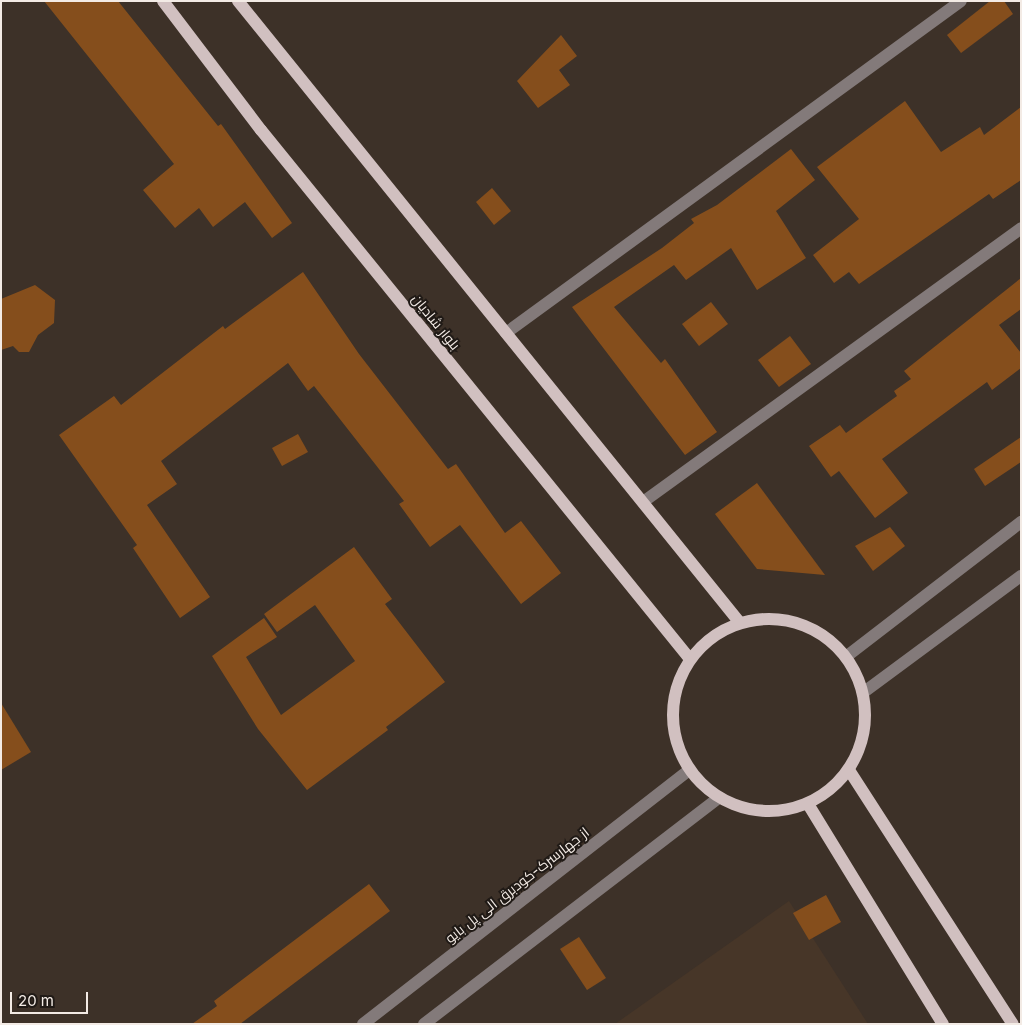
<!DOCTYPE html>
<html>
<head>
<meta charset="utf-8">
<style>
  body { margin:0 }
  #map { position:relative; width:1022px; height:1025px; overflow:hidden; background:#3d3128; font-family:Inter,Cairo,sans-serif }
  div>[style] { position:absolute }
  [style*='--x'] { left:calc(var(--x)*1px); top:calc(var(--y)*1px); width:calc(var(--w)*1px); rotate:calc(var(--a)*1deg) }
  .built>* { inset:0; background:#473628 }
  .building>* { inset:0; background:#854e1c }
  .minor>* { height:12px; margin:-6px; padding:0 6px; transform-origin:6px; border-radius:6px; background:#837a7a }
  .major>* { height:12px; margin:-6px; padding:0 6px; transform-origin:6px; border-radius:6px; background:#d1c0c0 }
  .major>.ring { margin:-6px; padding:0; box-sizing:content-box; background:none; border:12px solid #d1c0c0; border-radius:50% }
  span { translate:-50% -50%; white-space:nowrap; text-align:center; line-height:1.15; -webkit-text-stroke:4px #201a16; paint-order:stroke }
  .street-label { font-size:14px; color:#f3ebe5 }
  .frame { position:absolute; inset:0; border:2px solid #f3ebe5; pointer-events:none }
  .scale { position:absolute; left:10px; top:992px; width:78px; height:22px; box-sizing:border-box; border:2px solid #f3ebe5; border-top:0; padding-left:6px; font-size:15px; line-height:18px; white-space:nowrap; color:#f3ebe5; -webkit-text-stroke:4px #201a16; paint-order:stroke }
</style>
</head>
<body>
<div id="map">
  <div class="built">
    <i style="clip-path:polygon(789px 901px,868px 1024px,615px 1024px)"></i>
  </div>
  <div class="building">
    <i style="clip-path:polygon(44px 1px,118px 1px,218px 126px,221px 124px,292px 223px,272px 238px,245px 202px,213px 227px,199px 208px,175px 228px,143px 190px,174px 164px)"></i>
    <i style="clip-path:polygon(990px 1px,1004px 1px,1013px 14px,961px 53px,947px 35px)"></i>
    <i style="clip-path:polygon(561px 35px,577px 56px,559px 70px,570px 85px,538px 108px,517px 81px)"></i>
    <i style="clip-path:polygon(905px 101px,941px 152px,980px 127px,984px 135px,1021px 107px,1021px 180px,993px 199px,989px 194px,859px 284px,849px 272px,834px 283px,813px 255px,859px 219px,817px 167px)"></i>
    <i style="clip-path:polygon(791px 149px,815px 180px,776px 211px,806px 258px,757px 290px,731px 248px,686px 280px,674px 265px,614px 307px,661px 363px,665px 359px,717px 432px,685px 455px,572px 307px,662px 248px,694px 223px,691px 219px,717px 205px)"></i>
    <i style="clip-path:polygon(492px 188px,511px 211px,494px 225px,476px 202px)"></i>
    <i style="clip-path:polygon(303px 272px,359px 354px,448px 469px,456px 464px,505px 533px,521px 521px,561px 573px,521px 604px,460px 525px,430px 547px,399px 504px,404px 501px,314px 386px,308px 391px,288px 363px,161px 461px,177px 484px,147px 505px,210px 597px,180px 618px,133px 548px,137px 545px,59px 435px,114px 396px,121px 405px,223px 326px,225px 329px)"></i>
    <i style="clip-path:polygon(1021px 278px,1021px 309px,999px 325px,1021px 353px,1021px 368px,992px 390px,987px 382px,882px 459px,908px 493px,875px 518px,839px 471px,831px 477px,809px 446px,840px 425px,846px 433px,897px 396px,894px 391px,911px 379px,904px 371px)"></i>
    <i style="clip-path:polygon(35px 285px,55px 300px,54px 323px,38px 335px,29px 352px,19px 352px,13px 346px,1px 350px,1px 299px)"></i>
    <i style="clip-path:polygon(711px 302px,728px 324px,699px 346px,682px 324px)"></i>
    <i style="clip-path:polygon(790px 336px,811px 364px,779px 387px,758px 360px)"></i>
    <i style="clip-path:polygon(298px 434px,308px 452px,282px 466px,272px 448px)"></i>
    <i style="clip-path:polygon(1021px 437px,1021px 462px,985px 486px,974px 469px)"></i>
    <i style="clip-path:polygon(757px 483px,825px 575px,757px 569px,715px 514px)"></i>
    <i style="clip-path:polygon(890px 527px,905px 546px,873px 571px,855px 546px)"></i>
    <i style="clip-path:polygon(354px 547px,392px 599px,385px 604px,445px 682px,386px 727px,388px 730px,307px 790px,258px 729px,212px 656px,264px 618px,277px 637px,246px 657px,281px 715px,355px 661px,315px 605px,277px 632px,264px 614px)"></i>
    <i style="clip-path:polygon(1px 703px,31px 752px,1px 770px)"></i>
    <i style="clip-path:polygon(369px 884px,390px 911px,240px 1024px,192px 1024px,217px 1006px,214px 1001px)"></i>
    <i style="clip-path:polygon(826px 895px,841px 922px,809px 940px,793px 913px)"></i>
    <i style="clip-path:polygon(579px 937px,606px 978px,587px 990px,560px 949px)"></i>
  </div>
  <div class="minor">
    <i style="--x:506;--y:333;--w:563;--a:-36.12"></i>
    <i style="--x:643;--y:502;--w:467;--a:-35.9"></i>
    <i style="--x:847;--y:656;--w:220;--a:-37.6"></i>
    <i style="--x:864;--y:692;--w:195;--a:-36.5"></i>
    <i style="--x:363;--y:1024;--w:413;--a:-37.9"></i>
    <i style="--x:424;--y:1024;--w:372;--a:-37.5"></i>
  </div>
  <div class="major">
    <i style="--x:163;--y:1;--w:162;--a:52.8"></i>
    <i style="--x:261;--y:130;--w:681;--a:50.96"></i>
    <i style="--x:238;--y:1;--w:799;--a:51.09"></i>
    <i class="ring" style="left:673px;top:619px;width:180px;height:180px"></i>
    <i style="--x:849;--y:770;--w:302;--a:57.2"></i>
    <i style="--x:808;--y:804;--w:258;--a:58.5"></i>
  </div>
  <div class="street-label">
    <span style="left:436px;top:322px;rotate:51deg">بلوار شادیان</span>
    <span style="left:517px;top:885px;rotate:-38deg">از جهارسرک-کودبرق الی پل بایو</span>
  </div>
  <div class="frame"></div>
  <div class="scale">20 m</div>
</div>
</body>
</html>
